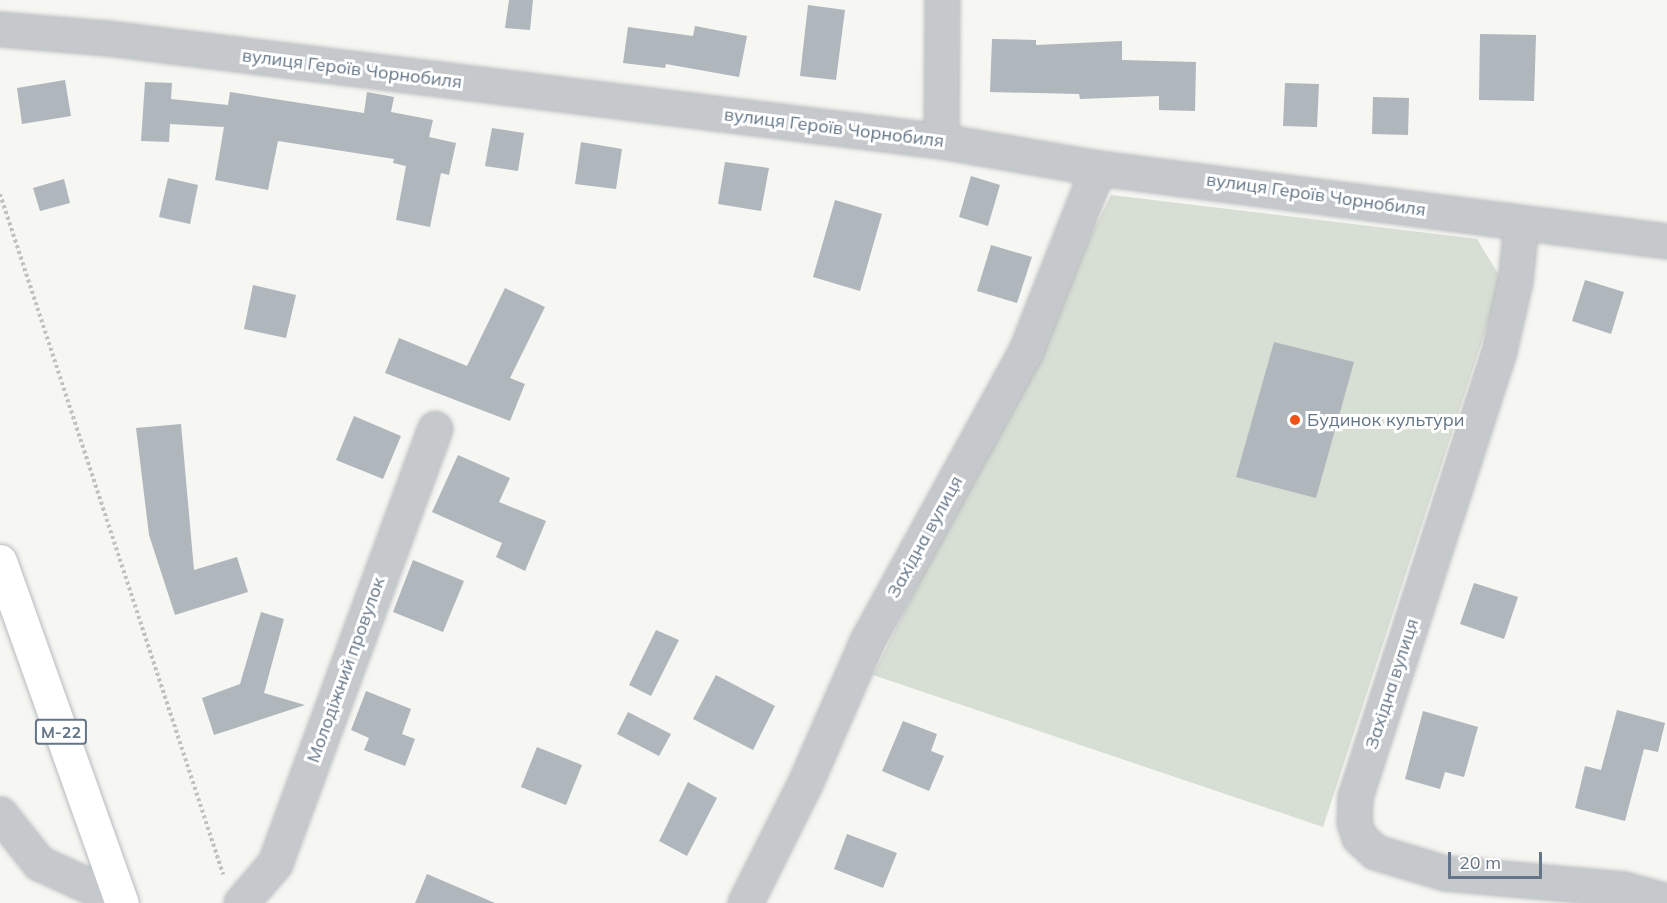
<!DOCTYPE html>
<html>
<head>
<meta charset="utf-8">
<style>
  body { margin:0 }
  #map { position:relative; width:1667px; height:903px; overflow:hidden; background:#f6f6f2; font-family:Mulish,sans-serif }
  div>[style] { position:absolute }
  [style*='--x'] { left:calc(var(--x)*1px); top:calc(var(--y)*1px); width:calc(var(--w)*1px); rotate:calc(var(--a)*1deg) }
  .green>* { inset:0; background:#d7ded3 }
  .building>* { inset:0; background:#afb6bc }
  .path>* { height:4px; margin-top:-2px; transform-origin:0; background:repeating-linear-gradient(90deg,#bfc1c3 0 3px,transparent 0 6px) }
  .roads { filter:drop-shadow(0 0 2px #b7bbbe) drop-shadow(0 0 2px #b7bbbe) }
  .minor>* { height:33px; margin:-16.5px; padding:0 16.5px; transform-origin:16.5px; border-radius:16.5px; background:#c5c9cc }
  .highway>* { height:33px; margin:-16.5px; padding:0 16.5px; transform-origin:16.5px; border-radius:16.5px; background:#fff }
  .dots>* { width:16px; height:16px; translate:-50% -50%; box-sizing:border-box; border:3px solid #fff; border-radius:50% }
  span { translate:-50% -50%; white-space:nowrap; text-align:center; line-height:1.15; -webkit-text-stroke:6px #fff; paint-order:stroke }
  .shield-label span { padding:2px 4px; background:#fff; border:2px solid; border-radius:4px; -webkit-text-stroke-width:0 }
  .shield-label { font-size:16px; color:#637586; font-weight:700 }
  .street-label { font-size:18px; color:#637586 }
  .poi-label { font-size:18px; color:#637586 }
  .left { translate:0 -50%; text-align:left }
  .scale { position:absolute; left:1448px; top:852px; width:94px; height:27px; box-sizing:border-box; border:3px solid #637586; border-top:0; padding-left:8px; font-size:18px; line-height:21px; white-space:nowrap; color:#637586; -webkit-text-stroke:4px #fff; paint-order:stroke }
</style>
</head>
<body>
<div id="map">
  <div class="green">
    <i style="clip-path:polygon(1111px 195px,1477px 239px,1502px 280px,1323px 827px,873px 675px)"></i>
  </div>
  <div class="building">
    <i style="clip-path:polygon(509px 0,533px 0,530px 30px,505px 28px)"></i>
    <i style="clip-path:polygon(808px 5px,845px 10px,836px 80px,800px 76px)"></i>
    <i style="clip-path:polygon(695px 26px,747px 36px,739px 77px,666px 64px,665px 68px,623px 63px,628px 27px,693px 36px)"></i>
    <i style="clip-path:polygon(1480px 34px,1536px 35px,1534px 101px,1479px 100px)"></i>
    <i style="clip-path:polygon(992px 39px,1036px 40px,1036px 45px,1122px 41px,1122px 60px,1196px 62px,1195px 111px,1159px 110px,1159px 96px,1080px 99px,1079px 94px,990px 92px)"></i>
    <i style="clip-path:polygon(65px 80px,71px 116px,22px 124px,17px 88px)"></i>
    <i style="clip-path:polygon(145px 82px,172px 83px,171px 99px,228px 105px,230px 92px,364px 113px,367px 92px,394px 97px,391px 112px,433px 120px,429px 137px,456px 143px,449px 175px,441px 173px,430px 227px,396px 220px,406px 166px,393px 163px,394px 159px,278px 141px,268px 190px,215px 180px,224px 127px,170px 124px,169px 142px,141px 141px)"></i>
    <i style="clip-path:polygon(1285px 83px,1319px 84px,1317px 127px,1283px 126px)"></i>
    <i style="clip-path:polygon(1373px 97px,1409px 98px,1408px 135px,1372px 134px)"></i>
    <i style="clip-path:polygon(492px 128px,524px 133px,518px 171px,485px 166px)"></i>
    <i style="clip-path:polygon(581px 142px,622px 149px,616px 189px,575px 184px)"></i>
    <i style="clip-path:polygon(725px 162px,769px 168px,761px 211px,718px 204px)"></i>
    <i style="clip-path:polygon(971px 176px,1000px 185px,988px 226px,959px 217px)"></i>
    <i style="clip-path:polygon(168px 178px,198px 185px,190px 224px,159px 217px)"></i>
    <i style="clip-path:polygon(64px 179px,70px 203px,40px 211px,33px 188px)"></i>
    <i style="clip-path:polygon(835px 200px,882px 214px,860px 291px,813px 277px)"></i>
    <i style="clip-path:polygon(991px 245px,1032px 257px,1017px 303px,977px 291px)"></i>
    <i style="clip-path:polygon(1585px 280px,1624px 292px,1611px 334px,1572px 321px)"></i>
    <i style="clip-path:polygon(253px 285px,296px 295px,286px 338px,244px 329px)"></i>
    <i style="clip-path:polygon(505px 288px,545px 307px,510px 378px,525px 384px,510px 421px,385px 373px,399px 338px,467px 366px)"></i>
    <i style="clip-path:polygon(1274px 342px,1354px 362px,1316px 498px,1236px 477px)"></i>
    <i style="clip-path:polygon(354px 416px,401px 436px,383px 479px,336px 460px)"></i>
    <i style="clip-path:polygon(181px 424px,194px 570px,237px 557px,248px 592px,175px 615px,149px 535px,136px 428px)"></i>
    <i style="clip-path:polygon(458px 455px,510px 478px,499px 502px,546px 521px,525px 571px,496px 557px,502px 543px,432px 512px)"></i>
    <i style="clip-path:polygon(413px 560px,464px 581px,443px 632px,393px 612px)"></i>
    <i style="clip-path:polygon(1474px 583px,1518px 597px,1504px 639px,1460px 624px)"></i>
    <i style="clip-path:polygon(261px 612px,284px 619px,264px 693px,305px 705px,214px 735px,202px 698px,240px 684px)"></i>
    <i style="clip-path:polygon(656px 630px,679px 640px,651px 696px,629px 685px)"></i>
    <i style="clip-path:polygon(716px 675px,775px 706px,753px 750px,693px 719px)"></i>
    <i style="clip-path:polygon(366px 691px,411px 709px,402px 734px,415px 739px,405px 766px,364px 750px,369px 738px,351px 730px)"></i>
    <i style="clip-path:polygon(1617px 710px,1665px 723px,1658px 752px,1644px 749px,1625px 821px,1575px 808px,1585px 766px,1601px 770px)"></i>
    <i style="clip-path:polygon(1423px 711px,1478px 727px,1464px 777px,1445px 772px,1440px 789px,1405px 779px)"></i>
    <i style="clip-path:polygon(628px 712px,671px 734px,659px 756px,617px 734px)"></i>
    <i style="clip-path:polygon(903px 721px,937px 734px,931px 751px,944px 756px,929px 791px,882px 771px)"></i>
    <i style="clip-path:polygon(537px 747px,582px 765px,566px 805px,521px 787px)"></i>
    <i style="clip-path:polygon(688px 782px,717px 798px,687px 856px,659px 841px)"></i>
    <i style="clip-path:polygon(847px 834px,897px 853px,883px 888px,834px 869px)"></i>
    <i style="clip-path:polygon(427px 874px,495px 903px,415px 903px)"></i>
  </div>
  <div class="path">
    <i style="--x:0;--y:194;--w:716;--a:71.84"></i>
  </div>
  <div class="roads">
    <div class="minor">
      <i style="--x:0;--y:29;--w:107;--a:4.8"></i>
      <i style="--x:107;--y:38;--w:840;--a:7.04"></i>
      <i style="--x:941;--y:141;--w:159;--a:9.8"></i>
      <i style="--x:1098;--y:168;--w:574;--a:7.31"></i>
      <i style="--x:941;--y:141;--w:141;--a:-89.6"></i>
      <i style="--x:1521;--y:225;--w:56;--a:96.1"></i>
      <i style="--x:1515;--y:281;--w:72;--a:102.9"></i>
      <i style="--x:1499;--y:351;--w:469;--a:107.9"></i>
      <i style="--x:1355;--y:797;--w:25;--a:92"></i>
      <i style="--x:1354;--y:822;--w:16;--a:72"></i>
      <i style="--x:1359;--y:837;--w:22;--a:43"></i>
      <i style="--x:1375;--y:852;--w:73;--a:16.7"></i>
      <i style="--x:1445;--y:873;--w:179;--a:5.1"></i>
      <i style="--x:1623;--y:889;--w:46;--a:15.3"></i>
      <i style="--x:0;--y:814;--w:63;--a:51.5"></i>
      <i style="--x:39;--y:863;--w:89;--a:24.6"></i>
      <i style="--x:241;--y:903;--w:52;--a:-49.6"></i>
      <i style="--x:275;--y:863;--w:463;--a:-69.8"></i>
      <i style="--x:745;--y:903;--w:134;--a:-63.4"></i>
      <i style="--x:805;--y:783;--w:155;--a:-66.4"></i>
      <i style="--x:867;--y:641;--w:328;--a:-61.3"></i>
      <i style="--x:1025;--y:353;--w:199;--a:-68.5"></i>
    </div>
    <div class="highway">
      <i style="--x:0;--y:561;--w:363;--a:70.4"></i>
    </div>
  </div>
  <div class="dots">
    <i style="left:1295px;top:420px;background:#f15117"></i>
  </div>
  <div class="shield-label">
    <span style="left:61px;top:732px">М-22</span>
  </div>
  <div class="street-label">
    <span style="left:352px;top:69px;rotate:7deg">вулиця Героїв Чорнобиля</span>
    <span style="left:834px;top:128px;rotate:7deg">вулиця Героїв Чорнобиля</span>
    <span style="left:1316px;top:195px;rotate:8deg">вулиця Героїв Чорнобиля</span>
    <span style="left:925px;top:537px;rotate:-61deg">Західна вулиця</span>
    <span style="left:346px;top:670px;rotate:-70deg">Молодіжний провулок</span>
    <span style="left:1392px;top:684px;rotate:-72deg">Західна вулиця</span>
  </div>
  <div class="poi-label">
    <span class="left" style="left:1307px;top:420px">Будинок культури</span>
  </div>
  <div class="scale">20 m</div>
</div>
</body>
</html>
